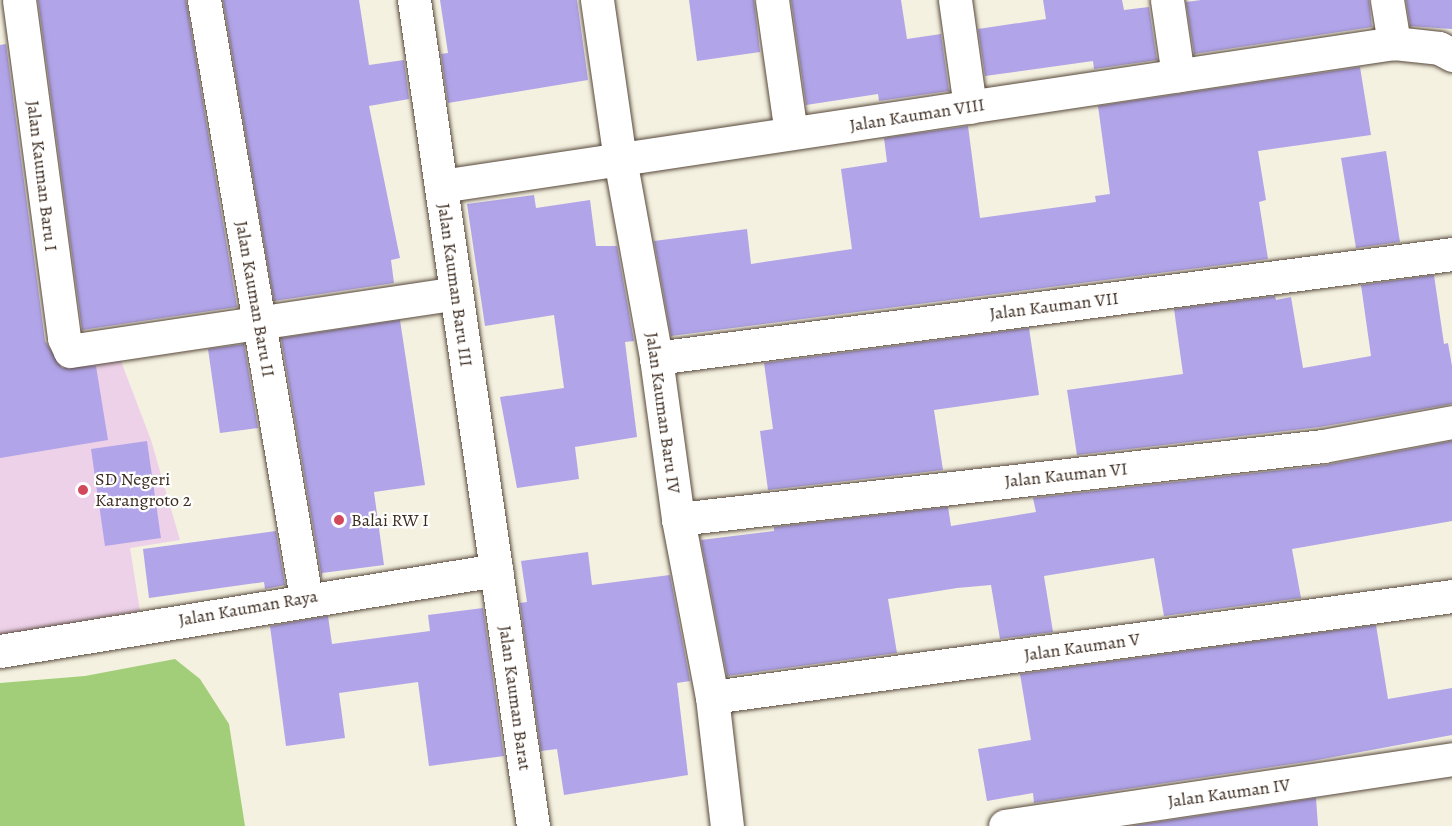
<!DOCTYPE html>
<html>
<head>
<meta charset="utf-8">
<style>
  body { margin:0 }
  #map { position:relative; width:1452px; height:826px; overflow:hidden; background:#f4f1e0; font-family:Alegreya,serif }
  div>[style] { position:absolute }
  [style*='--x'] { left:calc(var(--x)*1px); top:calc(var(--y)*1px); width:calc(var(--w)*1px); rotate:calc(var(--a)*1deg) }
  .built>* { inset:0; background:#edd1e9 }
  .green>* { inset:0; background:#a2ce7a }
  .building>* { inset:0; background:#b1a4e9 }
  .roads { filter:drop-shadow(0 0 2px #57483b) drop-shadow(0 0 2px #57483b) }
  .street>* { height:33px; margin:-16.5px; padding:0 16.5px; transform-origin:16.5px; border-radius:16.5px; background:#fff }
  .dots>* { width:16px; height:16px; translate:-50% -50%; box-sizing:border-box; border:3px solid #fff; border-radius:50% }
  span { translate:-50% -50%; white-space:nowrap; text-align:center; line-height:1.15; -webkit-text-stroke:4.5px #fff; paint-order:stroke }
  .street-label { font-size:18px; color:#3b2a1e }
  .poi-label { font-size:18px; color:#3b2a1e }
  .left { translate:0 -50%; text-align:left }
</style>
</head>
<body>
<div id="map">
  <div class="built">
    <i style="clip-path:polygon(119px 356px,151px 440px,180px 540px,130px 548px,140px 611px,0 636px,0 377px)"></i>
  </div>
  <div class="green">
    <i style="clip-path:polygon(175px 659px,200px 679px,229px 724px,245px 826px,0 826px,0 683px,85px 676px)"></i>
  </div>
  <div class="building">
    <i style="clip-path:polygon(38px 0,186px 0,237px 307px,82px 330px)"></i>
    <i style="clip-path:polygon(223px 0,359px 0,369px 65px,404px 60px,409px 99px,369px 106px,400px 258px,391px 260px,394px 283px,274px 301px)"></i>
    <i style="clip-path:polygon(440px 0,577px 0,588px 80px,448px 103px,441px 54px,448px 53px)"></i>
    <i style="clip-path:polygon(689px 0,754px 0,760px 52px,697px 61px)"></i>
    <i style="clip-path:polygon(791px 0,901px 0,907px 39px,941px 34px,949px 91px,879px 101px,878px 94px,806px 105px)"></i>
    <i style="clip-path:polygon(1043px 0,1122px 0,1124px 10px,1149px 7px,1157px 60px,1094px 69px,1093px 61px,985px 76px,978px 29px,1046px 19px)"></i>
    <i style="clip-path:polygon(1201px 0,1369px 0,1372px 27px,1194px 54px,1186px 2px)"></i>
    <i style="clip-path:polygon(1406px 0,1452px 0,1452px 29px,1410px 26px)"></i>
    <i style="clip-path:polygon(6px 44px,45px 341px,62px 368px,96px 366px,108px 440px,0 458px,0 45px)"></i>
    <i style="clip-path:polygon(1360px 67px,1371px 135px,1258px 151px,1266px 200px,1259px 202px,1268px 259px,671px 336px,654px 241px,747px 229px,751px 264px,852px 249px,841px 169px,887px 162px,884px 138px,968px 126px,980px 218px,1096px 202px,1095px 196px,1110px 194px,1098px 106px)"></i>
    <i style="clip-path:polygon(1386px 151px,1400px 242px,1356px 248px,1341px 158px)"></i>
    <i style="clip-path:polygon(534px 195px,536px 208px,590px 200px,596px 246px,617px 246px,634px 341px,625px 342px,637px 437px,575px 447px,579px 479px,517px 488px,500px 397px,564px 388px,554px 315px,485px 326px,467px 204px)"></i>
    <i style="clip-path:polygon(1434px 275px,1444px 344px,1448px 343px,1452px 366px,1452px 404px,1320px 427px,1077px 455px,1067px 390px,1183px 374px,1174px 309px,1275px 296px,1276px 300px,1291px 297px,1303px 368px,1371px 356px,1361px 285px)"></i>
    <i style="clip-path:polygon(400px 320px,425px 485px,374px 492px,384px 565px,322px 573px,322px 579px,281px 338px)"></i>
    <i style="clip-path:polygon(1029px 328px,1039px 395px,934px 410px,943px 470px,768px 490px,760px 431px,773px 429px,764px 363px)"></i>
    <i style="clip-path:polygon(244px 344px,258px 428px,220px 433px,208px 349px)"></i>
    <i style="clip-path:polygon(147px 441px,161px 538px,105px 546px,91px 449px)"></i>
    <i style="clip-path:polygon(1452px 441px,1452px 521px,1292px 549px,1301px 598px,1164px 616px,1154px 558px,1044px 576px,1053px 632px,1000px 639px,991px 585px,957px 588px,888px 599px,897px 653px,727px 676px,701px 540px,774px 531px,774px 527px,948px 507px,951px 526px,1036px 512px,1033px 498px,1325px 465px)"></i>
    <i style="clip-path:polygon(276px 531px,285px 585px,265px 589px,264px 582px,149px 598px,143px 549px)"></i>
    <i style="clip-path:polygon(588px 552px,592px 585px,670px 575px,690px 681px,677px 683px,688px 775px,564px 795px,557px 749px,541px 751px,520px 603px,527px 602px,521px 561px)"></i>
    <i style="clip-path:polygon(483px 608px,504px 756px,429px 766px,418px 682px,339px 693px,345px 738px,286px 746px,270px 626px,328px 616px,332px 644px,430px 631px,428px 615px)"></i>
    <i style="clip-path:polygon(1376px 625px,1388px 699px,1452px 688px,1452px 735px,1312px 761px,1034px 803px,1033px 793px,987px 801px,978px 749px,1031px 740px,1020px 674px)"></i>
    <i style="clip-path:polygon(1316px 798px,1318px 826px,1131px 826px)"></i>
  </div>
  <div class="roads">
    <div class="street">
      <i style="--x:19;--y:0;--w:341;--a:82.4"></i>
      <i style="--x:64;--y:338;--w:14;--a:65"></i>
      <i style="--x:70;--y:351;--w:390;--a:-8.5"></i>
      <i style="--x:204;--y:0;--w:607;--a:80.32"></i>
      <i style="--x:414;--y:0;--w:835;--a:81.8"></i>
      <i style="--x:597;--y:0;--w:161;--a:81.8"></i>
      <i style="--x:620;--y:159;--w:202;--a:79.7"></i>
      <i style="--x:656;--y:358;--w:162;--a:82.2"></i>
      <i style="--x:678;--y:519;--w:181;--a:79.2"></i>
      <i style="--x:712;--y:697;--w:130;--a:83.4"></i>
      <i style="--x:772;--y:0;--w:134;--a:81.9"></i>
      <i style="--x:955;--y:0;--w:108;--a:82"></i>
      <i style="--x:1167;--y:0;--w:76;--a:81.7"></i>
      <i style="--x:1387;--y:0;--w:44;--a:80.8"></i>
      <i style="--x:441;--y:186;--w:964;--a:-8.53"></i>
      <i style="--x:1394;--y:43;--w:45;--a:6.3"></i>
      <i style="--x:1439;--y:48;--w:15;--a:28"></i>
      <i style="--x:656;--y:358;--w:803;--a:-7.44"></i>
      <i style="--x:678;--y:519;--w:649;--a:-6.46"></i>
      <i style="--x:1323;--y:446;--w:131;--a:-10.5"></i>
      <i style="--x:0;--y:651;--w:503;--a:-9.27"></i>
      <i style="--x:712;--y:697;--w:747;--a:-7.77"></i>
      <i style="--x:1005;--y:826;--w:452;--a:-8.5"></i>
    </div>
  </div>
  <div class="dots">
    <i style="left:83px;top:490px;background:#d1495b"></i>
    <i style="left:339px;top:520px;background:#d1495b"></i>
  </div>
  <div class="street-label">
    <span style="left:917px;top:115px;rotate:-9deg">Jalan Kauman VIII</span>
    <span style="left:42px;top:176px;rotate:83deg">Jalan Kauman Baru I</span>
    <span style="left:455px;top:285px;rotate:82deg">Jalan Kauman Baru III</span>
    <span style="left:255px;top:299px;rotate:80deg">Jalan Kauman Baru II</span>
    <span style="left:1054px;top:306px;rotate:-7deg">Jalan Kauman VII</span>
    <span style="left:663px;top:413px;rotate:82deg">Jalan Kauman Baru IV</span>
    <span style="left:1066px;top:475px;rotate:-6deg">Jalan Kauman VI</span>
    <span style="left:248px;top:608px;rotate:-10deg">Jalan Kauman Raya</span>
    <span style="left:1082px;top:647px;rotate:-8deg">Jalan Kauman V</span>
    <span style="left:515px;top:698px;rotate:82deg">Jalan Kauman Barat</span>
    <span style="left:1229px;top:793px;rotate:-8deg">Jalan Kauman IV</span>
  </div>
  <div class="poi-label">
    <span class="left" style="left:95px;top:490px">SD Negeri<br>Karangroto 2</span>
    <span class="left" style="left:351px;top:520px">Balai RW I</span>
  </div>
</div>
</body>
</html>
